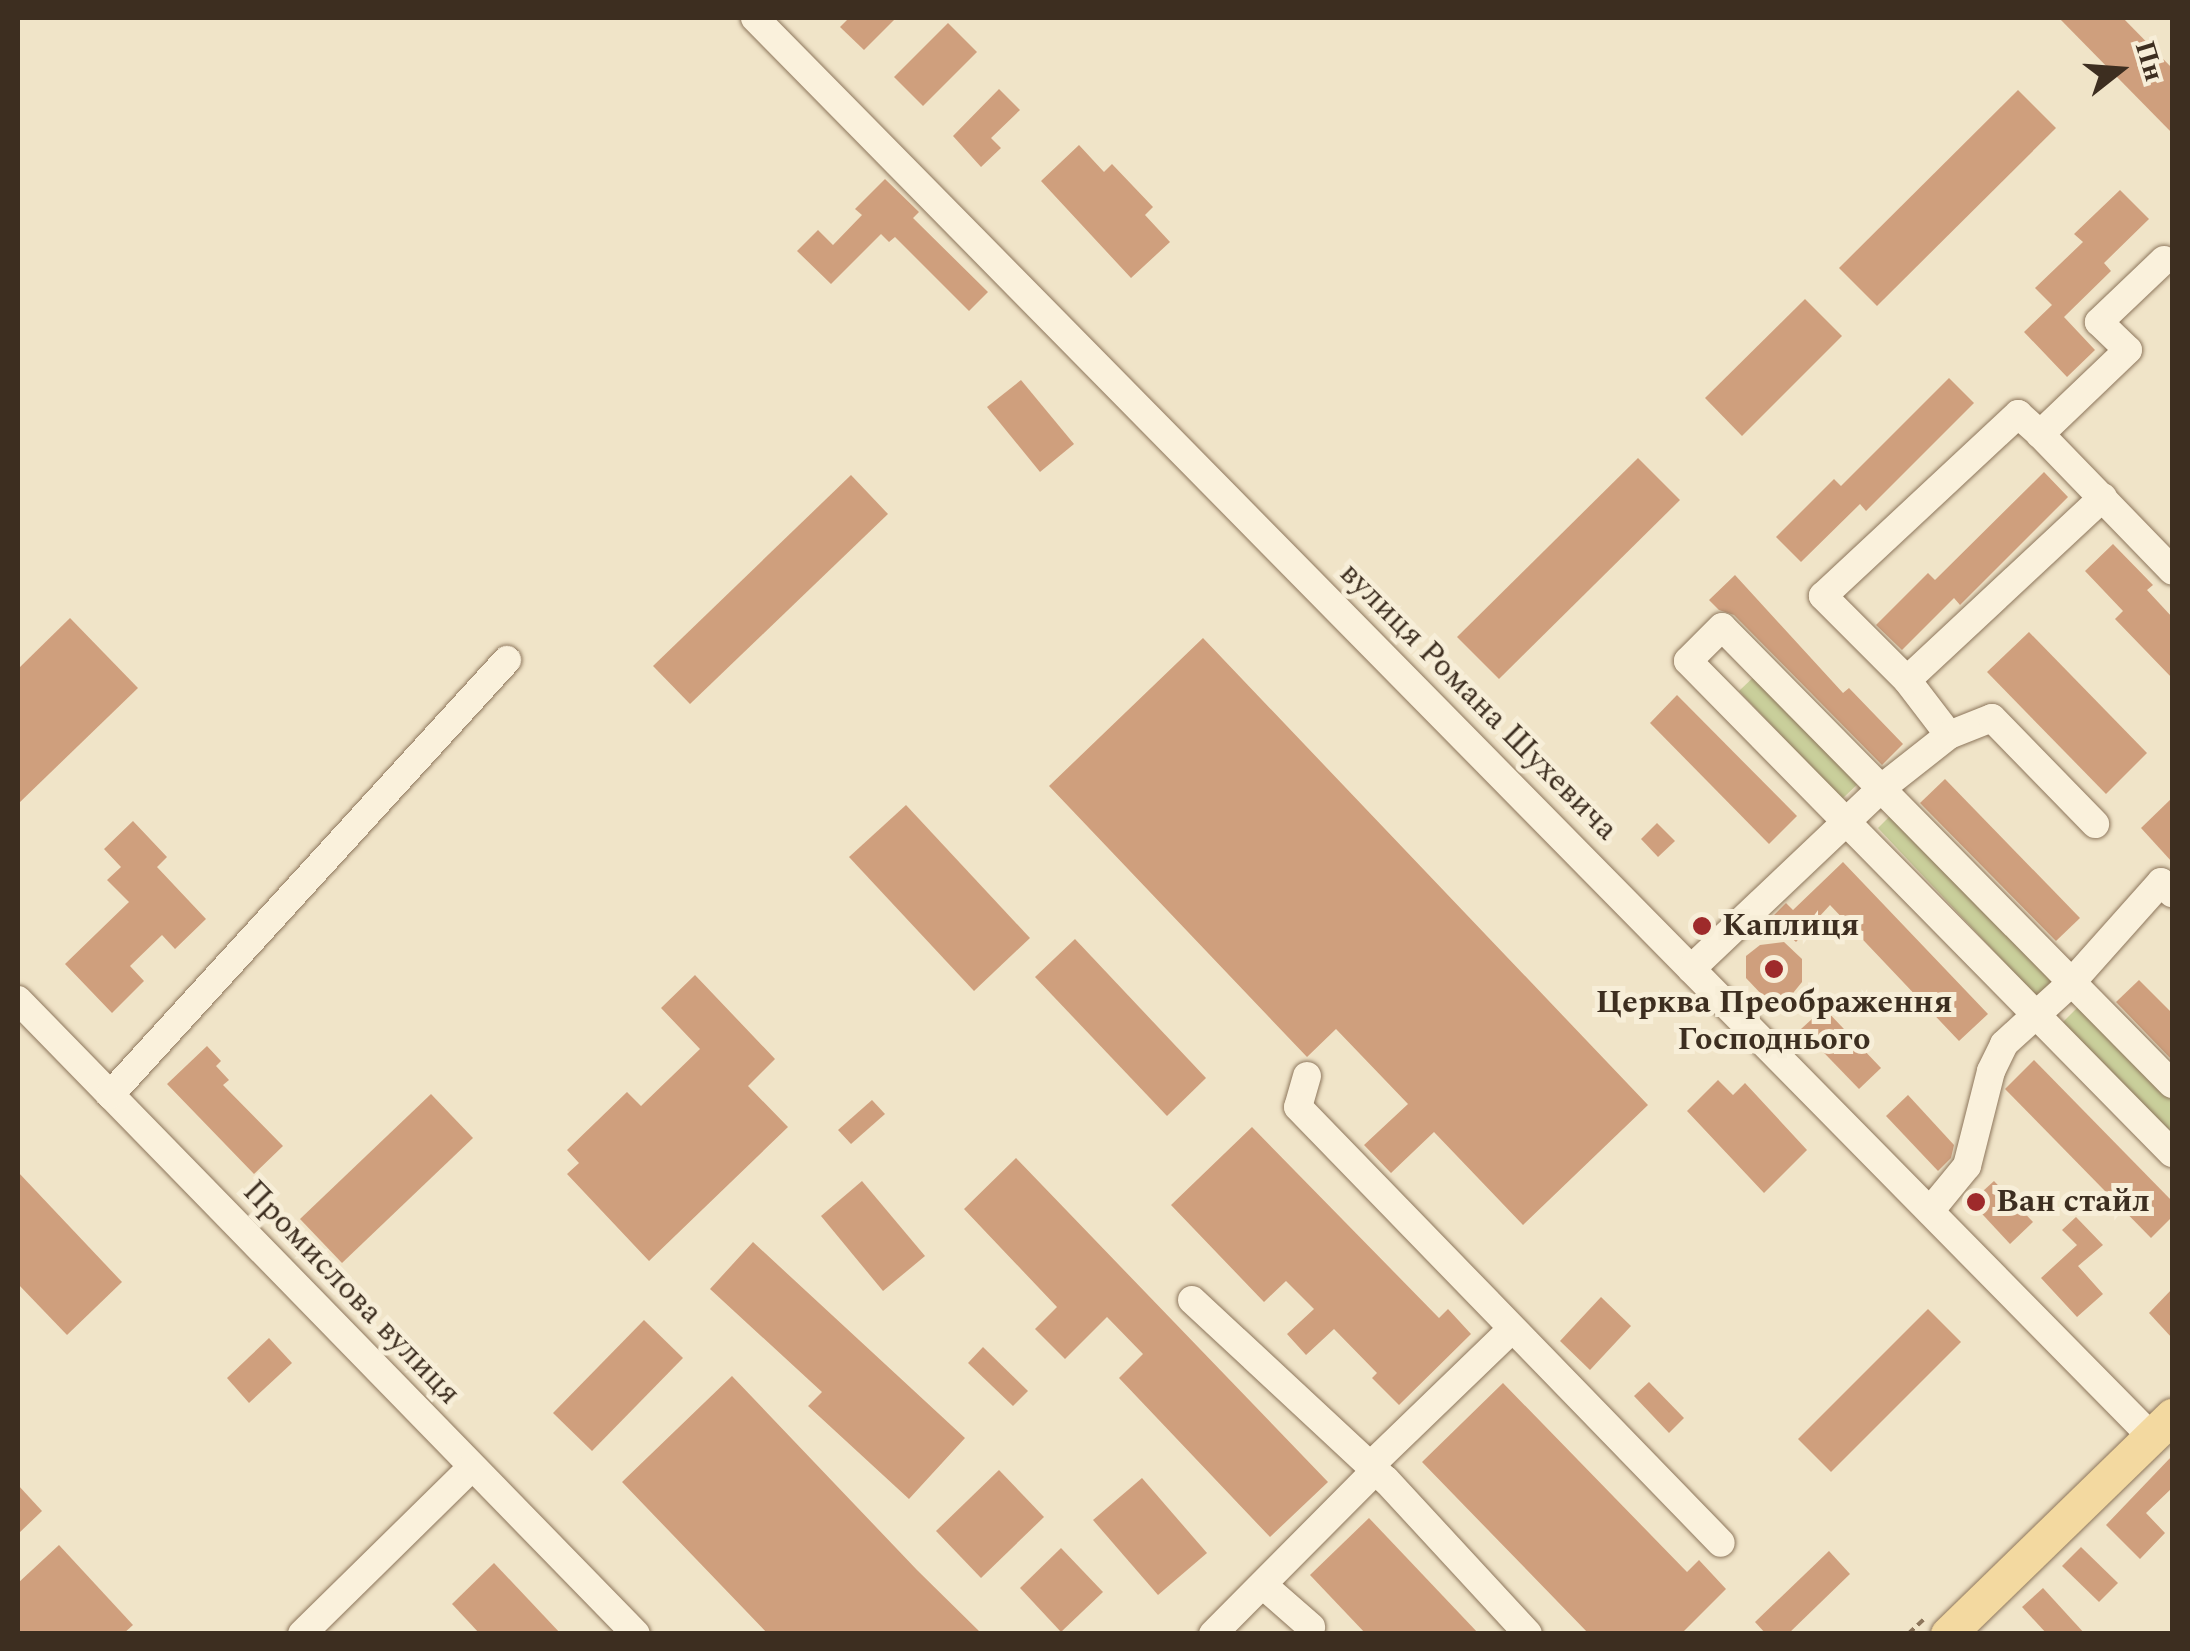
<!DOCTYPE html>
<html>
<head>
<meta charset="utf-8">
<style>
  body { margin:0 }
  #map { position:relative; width:2190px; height:1651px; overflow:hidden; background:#f0e4c8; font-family:Spectral,serif }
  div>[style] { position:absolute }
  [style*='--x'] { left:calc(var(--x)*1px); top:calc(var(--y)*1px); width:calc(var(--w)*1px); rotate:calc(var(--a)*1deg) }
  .green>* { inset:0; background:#c9cf9b }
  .building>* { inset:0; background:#cf9f7d }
  .path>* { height:4px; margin-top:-2px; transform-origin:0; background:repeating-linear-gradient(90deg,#8d765c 0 8px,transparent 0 13px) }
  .roads { filter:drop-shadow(0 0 2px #8d765c) drop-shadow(0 0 2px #8d765c) }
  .minor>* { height:28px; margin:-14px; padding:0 14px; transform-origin:14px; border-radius:14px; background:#faf1dc }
  .major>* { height:35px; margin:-17.5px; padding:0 17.5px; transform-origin:17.5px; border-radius:17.5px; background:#f3d9a0 }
  .dots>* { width:28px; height:28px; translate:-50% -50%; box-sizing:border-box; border:5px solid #f7eed8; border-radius:50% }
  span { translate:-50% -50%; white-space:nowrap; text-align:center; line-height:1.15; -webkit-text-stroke:10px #f7eed8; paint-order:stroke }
  .street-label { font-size:32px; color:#3d2e20 }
  .poi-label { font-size:32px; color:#3d2e20; font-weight:700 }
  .left { translate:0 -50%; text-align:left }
  .frame { position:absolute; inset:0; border:20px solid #3d2e20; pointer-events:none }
  .north { position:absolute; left:2070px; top:20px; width:100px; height:100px; -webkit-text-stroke:8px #f7eed8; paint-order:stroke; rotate:73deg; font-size:28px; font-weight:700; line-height:40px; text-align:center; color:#3d2e20 }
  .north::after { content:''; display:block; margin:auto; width:35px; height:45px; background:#3d2e20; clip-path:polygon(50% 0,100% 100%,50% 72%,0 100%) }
</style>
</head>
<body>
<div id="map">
  <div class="green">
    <i style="clip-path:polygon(1762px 669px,1865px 777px,1842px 799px,1739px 691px)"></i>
    <i style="clip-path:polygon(1897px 809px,2059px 975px,2037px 997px,1878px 828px)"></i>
    <i style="clip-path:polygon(2083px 1002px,2172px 1090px,2172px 1142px,2058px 1027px)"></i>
  </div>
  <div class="building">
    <i style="clip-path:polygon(849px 18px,896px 18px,864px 50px,840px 27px)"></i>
    <i style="clip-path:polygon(2059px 18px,2123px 18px,2172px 68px,2172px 133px)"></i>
    <i style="clip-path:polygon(948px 23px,977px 52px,923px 106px,894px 77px)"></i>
    <i style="clip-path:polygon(999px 89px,1020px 110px,991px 138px,1001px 148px,981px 167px,953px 136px)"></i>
    <i style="clip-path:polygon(2018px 90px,2056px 128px,1877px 306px,1839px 268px)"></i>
    <i style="clip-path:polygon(1079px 145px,1104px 172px,1112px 164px,1153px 207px,1145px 215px,1170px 242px,1131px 278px,1041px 181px)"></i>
    <i style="clip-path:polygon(885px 179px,919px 212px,913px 218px,988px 292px,969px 311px,895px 237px,889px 242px,881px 234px,831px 284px,797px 251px,818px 230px,833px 245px,862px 215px,855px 209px)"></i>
    <i style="clip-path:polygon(2120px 190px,2149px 219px,2104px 263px,2111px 271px,2064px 317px,2095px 350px,2067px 377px,2024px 332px,2052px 305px,2035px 288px,2083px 242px,2074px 234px)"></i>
    <i style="clip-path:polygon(1805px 299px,1842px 336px,1742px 436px,1705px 398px)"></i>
    <i style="clip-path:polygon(1949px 378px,1974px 403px,1866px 511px,1860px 504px,1801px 562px,1776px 537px,1834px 479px,1841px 486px)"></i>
    <i style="clip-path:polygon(1021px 380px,1074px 444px,1040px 472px,987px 407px)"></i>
    <i style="clip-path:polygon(1638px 458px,1680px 500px,1499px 679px,1457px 637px)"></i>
    <i style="clip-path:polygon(2044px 472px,2068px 497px,1960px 605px,1954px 598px,1902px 650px,1876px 625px,1928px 573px,1935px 580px)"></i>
    <i style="clip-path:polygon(851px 475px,888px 514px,690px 704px,653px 666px)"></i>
    <i style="clip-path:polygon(2113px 544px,2153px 585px,2147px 590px,2172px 617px,2172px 678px,2115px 619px,2123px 611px,2085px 571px)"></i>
    <i style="clip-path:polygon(1735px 575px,1843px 693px,1849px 688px,1903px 744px,1882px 765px,1734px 615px,1719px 610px,1709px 600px)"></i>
    <i style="clip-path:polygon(70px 618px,138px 688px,18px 804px,18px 669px)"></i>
    <i style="clip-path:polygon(2029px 632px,2147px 753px,2106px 794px,1987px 672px)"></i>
    <i style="clip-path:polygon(1203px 638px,1648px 1105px,1523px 1225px,1434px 1132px,1391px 1173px,1364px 1145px,1408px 1104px,1336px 1029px,1307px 1057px,1049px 786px)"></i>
    <i style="clip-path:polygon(1677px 695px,1797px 816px,1769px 844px,1650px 723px)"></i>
    <i style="clip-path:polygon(1945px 779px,2080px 918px,2056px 941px,1920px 803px)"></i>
    <i style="clip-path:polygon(2172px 798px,2172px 862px,2141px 828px)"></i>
    <i style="clip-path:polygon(906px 805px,1030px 938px,974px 991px,849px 857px)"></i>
    <i style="clip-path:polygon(133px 821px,167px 857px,157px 867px,206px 919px,175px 949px,162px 935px,130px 966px,144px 981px,112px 1013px,65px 964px,129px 902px,107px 880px,121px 867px,104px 849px)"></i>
    <i style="clip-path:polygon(1657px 823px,1675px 841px,1658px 857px,1641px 839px)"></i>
    <i style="clip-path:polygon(1843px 862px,1988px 1014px,1959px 1041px,1830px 905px,1796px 942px,1770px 919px,1786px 903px,1793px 910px)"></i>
    <i style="clip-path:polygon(1075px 939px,1206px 1078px,1167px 1116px,1035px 977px)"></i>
    <i style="clip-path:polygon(1784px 942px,1802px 959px,1802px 982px,1789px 998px,1764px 997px,1746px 978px,1746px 956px,1760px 945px)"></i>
    <i style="clip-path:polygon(695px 975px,775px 1059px,748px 1086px,788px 1127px,649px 1261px,567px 1174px,579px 1163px,567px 1150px,627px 1092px,641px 1106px,700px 1049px,661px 1008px)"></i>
    <i style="clip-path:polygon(2139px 980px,2172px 1013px,2172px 1060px,2116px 1002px)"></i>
    <i style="clip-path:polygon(1824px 1008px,1881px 1068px,1859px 1089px,1801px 1029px)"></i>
    <i style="clip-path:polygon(207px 1046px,221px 1061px,216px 1066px,229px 1080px,223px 1085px,283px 1146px,254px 1174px,167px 1084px)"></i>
    <i style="clip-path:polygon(2034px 1060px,2172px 1201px,2172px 1217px,2151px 1238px,2005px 1089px)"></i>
    <i style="clip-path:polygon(1718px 1080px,1733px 1095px,1745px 1083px,1807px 1150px,1764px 1193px,1687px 1111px)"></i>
    <i style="clip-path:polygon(431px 1094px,473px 1138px,342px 1263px,300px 1219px)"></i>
    <i style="clip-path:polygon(1908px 1095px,1954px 1145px,1951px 1158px,1938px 1171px,1886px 1116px)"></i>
    <i style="clip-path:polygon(872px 1100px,885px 1114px,851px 1144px,838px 1130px)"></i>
    <i style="clip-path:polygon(1252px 1127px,1439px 1318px,1448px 1309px,1471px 1334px,1399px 1405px,1372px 1378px,1377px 1373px,1334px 1329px,1306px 1355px,1287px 1334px,1314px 1309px,1286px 1281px,1264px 1302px,1171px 1205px)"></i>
    <i style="clip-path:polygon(1016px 1158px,1328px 1482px,1270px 1537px,1119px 1378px,1143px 1354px,1107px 1317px,1065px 1359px,1035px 1329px,1057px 1307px,964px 1209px)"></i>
    <i style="clip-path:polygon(18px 1172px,122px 1282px,67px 1335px,18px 1284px)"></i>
    <i style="clip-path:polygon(862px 1181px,925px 1256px,883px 1291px,821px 1216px)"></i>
    <i style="clip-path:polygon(1994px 1181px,2033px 1222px,2010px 1244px,1971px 1202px)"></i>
    <i style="clip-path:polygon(2076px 1217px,2103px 1245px,2078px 1266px,2103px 1294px,2077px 1317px,2041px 1278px,2077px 1245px,2062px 1230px)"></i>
    <i style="clip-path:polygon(753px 1242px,965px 1438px,909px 1499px,808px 1406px,822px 1392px,710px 1289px)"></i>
    <i style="clip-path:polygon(2172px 1289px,2172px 1338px,2149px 1313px)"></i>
    <i style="clip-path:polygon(1601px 1297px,1631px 1326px,1590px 1370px,1560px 1341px)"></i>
    <i style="clip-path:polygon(1928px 1309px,1961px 1342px,1831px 1472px,1798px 1439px)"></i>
    <i style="clip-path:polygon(644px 1320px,683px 1358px,592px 1451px,553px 1413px)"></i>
    <i style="clip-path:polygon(269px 1338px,292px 1363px,249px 1403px,227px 1378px)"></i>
    <i style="clip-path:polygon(983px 1347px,1028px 1391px,1013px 1406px,968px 1363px)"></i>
    <i style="clip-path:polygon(732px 1376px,917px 1570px,982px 1634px,768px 1634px,622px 1482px)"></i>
    <i style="clip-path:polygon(1649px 1382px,1684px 1418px,1669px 1433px,1634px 1396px)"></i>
    <i style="clip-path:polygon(1503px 1383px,1687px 1572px,1699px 1560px,1726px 1589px,1681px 1634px,1589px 1634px,1422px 1462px)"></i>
    <i style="clip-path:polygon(2172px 1456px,2172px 1488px,2146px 1513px,2165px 1533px,2140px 1559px,2106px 1525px)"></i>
    <i style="clip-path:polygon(999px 1470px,1044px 1517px,981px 1578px,936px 1531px)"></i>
    <i style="clip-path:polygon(1142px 1478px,1207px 1553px,1158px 1595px,1093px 1520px)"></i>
    <i style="clip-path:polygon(18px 1485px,42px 1511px,18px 1534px)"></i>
    <i style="clip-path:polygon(1369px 1518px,1479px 1634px,1366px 1634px,1310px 1575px)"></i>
    <i style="clip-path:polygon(59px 1545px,133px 1625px,123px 1634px,18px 1634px,18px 1583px)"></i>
    <i style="clip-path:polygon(2081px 1547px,2118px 1583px,2099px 1602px,2062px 1566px)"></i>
    <i style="clip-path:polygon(1061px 1548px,1103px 1592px,1061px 1632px,1020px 1588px)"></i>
    <i style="clip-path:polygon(1829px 1551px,1850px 1574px,1788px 1634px,1766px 1634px,1755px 1622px)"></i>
    <i style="clip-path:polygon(494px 1563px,561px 1634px,480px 1634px,452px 1604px)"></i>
    <i style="clip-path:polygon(2043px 1588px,2085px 1634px,2047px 1634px,2022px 1607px)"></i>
  </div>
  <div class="path">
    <i style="--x:1908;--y:1634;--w:21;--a:-43"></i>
  </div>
  <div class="roads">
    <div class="minor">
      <i style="--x:755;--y:18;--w:1990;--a:45.45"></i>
      <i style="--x:2164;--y:260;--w:90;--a:136.4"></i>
      <i style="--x:2099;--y:322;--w:40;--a:44"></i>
      <i style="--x:2128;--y:350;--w:122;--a:136.3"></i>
      <i style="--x:2040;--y:434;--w:190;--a:45.9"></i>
      <i style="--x:1907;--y:680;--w:268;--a:-43"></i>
      <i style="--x:1949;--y:735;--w:69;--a:-127.4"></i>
      <i style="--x:1907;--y:680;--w:119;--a:-135"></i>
      <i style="--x:1823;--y:596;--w:267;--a:-43"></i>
      <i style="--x:2018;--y:414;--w:30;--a:42"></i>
      <i style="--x:1691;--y:969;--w:265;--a:-43.5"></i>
      <i style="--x:1883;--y:787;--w:84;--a:-38.2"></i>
      <i style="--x:1949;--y:735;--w:46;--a:-21.6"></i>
      <i style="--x:1992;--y:718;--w:148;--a:45.8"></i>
      <i style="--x:18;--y:1000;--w:885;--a:45.73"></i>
      <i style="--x:1307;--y:1076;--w:32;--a:106"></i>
      <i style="--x:1298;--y:1107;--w:607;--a:45.87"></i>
      <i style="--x:2172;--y:1084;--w:641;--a:-134.56"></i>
      <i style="--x:1722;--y:627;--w:48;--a:135"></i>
      <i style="--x:1688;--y:661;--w:690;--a:45.47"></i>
      <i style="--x:110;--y:1095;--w:589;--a:-47.62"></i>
      <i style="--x:1930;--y:1211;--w:58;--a:-50.6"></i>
      <i style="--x:1967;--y:1166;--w:98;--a:-75.8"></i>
      <i style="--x:1991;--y:1071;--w:30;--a:-64"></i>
      <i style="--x:2004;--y:1044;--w:91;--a:-42.3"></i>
      <i style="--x:2071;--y:983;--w:135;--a:-48.3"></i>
      <i style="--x:2161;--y:882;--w:16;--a:45"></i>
      <i style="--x:1192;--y:1300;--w:265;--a:42.9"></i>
      <i style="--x:1386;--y:1480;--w:209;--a:47.3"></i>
      <i style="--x:1371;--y:1465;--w:196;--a:-44"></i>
      <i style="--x:1263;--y:1585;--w:64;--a:41.2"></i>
      <i style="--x:302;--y:1634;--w:238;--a:-44.5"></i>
      <i style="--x:1213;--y:1634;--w:231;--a:-45.2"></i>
    </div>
    <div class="major">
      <i style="--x:1948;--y:1634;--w:313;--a:-44.2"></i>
    </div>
  </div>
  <div class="dots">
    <i style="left:1702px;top:926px;background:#9e2a2b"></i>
    <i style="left:1774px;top:969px;background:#9e2a2b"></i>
    <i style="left:1976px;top:1202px;background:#9e2a2b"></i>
  </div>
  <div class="street-label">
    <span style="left:1478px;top:702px;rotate:45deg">вулиця Романа Шухевича</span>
    <span style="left:351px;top:1293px;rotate:46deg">Промислова вулиця</span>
  </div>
  <div class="poi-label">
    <span class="left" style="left:1722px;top:926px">Каплиця</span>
    <span style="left:1774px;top:1022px">Церква Преображення<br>Господнього</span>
    <span class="left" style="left:1996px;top:1202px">Ван стайл</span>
  </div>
  <div class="frame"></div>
  <div class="north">Пн</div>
</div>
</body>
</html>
